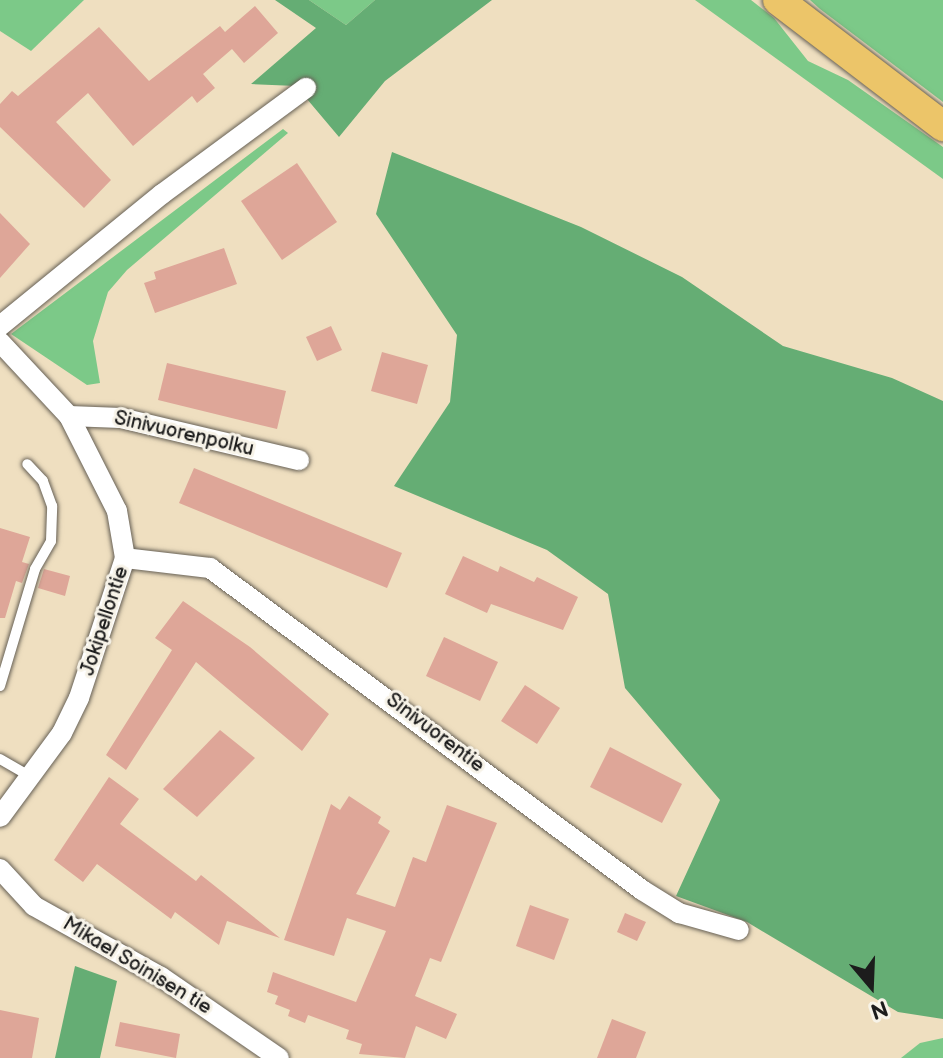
<!DOCTYPE html>
<html>
<head>
<meta charset="utf-8">
<style>
  body { margin:0 }
  #map { position:relative; width:943px; height:1058px; overflow:hidden; background:#efdfc0; font-family:"Balsamiq Sans",sans-serif }
  div>[style] { position:absolute }
  [style*='--x'] { left:calc(var(--x)*1px); top:calc(var(--y)*1px); width:calc(var(--w)*1px); rotate:calc(var(--a)*1deg) }
  .green>* { inset:0; background:#7cc988 }
  .forest>* { inset:0; background:#65ad74 }
  .building>* { inset:0; background:#dea698 }
  .roads { filter:drop-shadow(0 0 2px #666055) drop-shadow(0 0 2px #666055) }
  .service>* { height:10px; margin:-5px; padding:0 5px; transform-origin:5px; border-radius:5px; background:#fff }
  .minor>* { height:20px; margin:-10px; padding:0 10px; transform-origin:10px; border-radius:10px; background:#fff }
  .primary>* { height:30px; margin:-15px; padding:0 15px; transform-origin:15px; border-radius:15px; background:#ecc569 }
  span { translate:-50% -50%; white-space:nowrap; text-align:center; line-height:1.15; -webkit-text-stroke:6px #f7f3e8; paint-order:stroke }
  .street-label { font-size:20px; color:#1c1c1c }
  .north { position:absolute; left:831px; top:946px; width:80px; height:80px; -webkit-text-stroke:6px #f7f3e8; paint-order:stroke; rotate:161deg; font-size:22px; font-weight:700; line-height:32px; text-align:center; color:#1c1c1c }
  .north::after { content:''; display:block; margin:auto; width:28px; height:36px; background:#1c1c1c; clip-path:polygon(50% 0,100% 100%,50% 72%,0 100%) }
</style>
</head>
<body>
<div id="map">
  <div class="green">
    <i style="clip-path:polygon(0 0,84px 0,31px 51px,0 31px)"></i>
    <i style="clip-path:polygon(309px 0,375px 0,346px 25px)"></i>
    <i style="clip-path:polygon(695px 0,751px 0,774px 18px,808px 61px,848px 80px,943px 147px,943px 179px)"></i>
    <i style="clip-path:polygon(810px 0,943px 0,943px 102px,820px 9px)"></i>
    <i style="clip-path:polygon(283px 129px,288px 133px,127px 270px,108px 292px,93px 341px,100px 383px,87px 385px,11px 334px)"></i>
    <i style="clip-path:polygon(943px 1038px,943px 1058px,901px 1058px,920px 1043px)"></i>
  </div>
  <div class="forest">
    <i style="clip-path:polygon(275px 0,309px 0,346px 25px,375px 0,492px 0,385px 81px,339px 137px,296px 86px,251px 84px,316px 28px)"></i>
    <i style="clip-path:polygon(392px 152px,581px 227px,682px 277px,783px 346px,892px 378px,943px 401px,943px 1019px,898px 1012px,747px 922px,676px 896px,720px 800px,625px 688px,608px 594px,547px 550px,394px 486px,450px 402px,457px 335px,376px 214px)"></i>
    <i style="clip-path:polygon(75px 966px,117px 981px,100px 1058px,55px 1058px)"></i>
  </div>
  <div class="building">
    <i style="clip-path:polygon(255px 6px,278px 33px,244px 63px,232px 49px,203px 74px,215px 88px,197px 103px,192px 96px,133px 146px,88px 93px,56px 122px,111px 180px,84px 208px,0 127px,0 104px,12px 91px,18px 96px,99px 27px,149px 81px,220px 26px,225px 32px)"></i>
    <i style="clip-path:polygon(297px 163px,337px 222px,282px 260px,241px 201px)"></i>
    <i style="clip-path:polygon(0 213px,30px 244px,0 278px)"></i>
    <i style="clip-path:polygon(224px 248px,237px 284px,155px 313px,144px 283px,156px 279px,154px 272px)"></i>
    <i style="clip-path:polygon(331px 326px,342px 350px,317px 361px,306px 337px)"></i>
    <i style="clip-path:polygon(382px 352px,428px 365px,417px 404px,371px 391px)"></i>
    <i style="clip-path:polygon(167px 363px,286px 391px,277px 429px,158px 400px)"></i>
    <i style="clip-path:polygon(194px 468px,402px 553px,387px 588px,179px 503px)"></i>
    <i style="clip-path:polygon(0 528px,30px 537px,22px 562px,29px 564px,22px 583px,16px 581px,5px 618px,0 618px)"></i>
    <i style="clip-path:polygon(463px 556px,498px 572px,500px 566px,534px 582px,537px 577px,578px 597px,563px 630px,491px 604px,487px 613px,445px 594px)"></i>
    <i style="clip-path:polygon(44px 569px,70px 576px,65px 596px,38px 588px)"></i>
    <i style="clip-path:polygon(183px 601px,250px 647px,329px 714px,302px 751px,196px 662px,126px 770px,106px 755px,172px 650px,155px 638px)"></i>
    <i style="clip-path:polygon(444px 637px,498px 662px,480px 701px,426px 676px)"></i>
    <i style="clip-path:polygon(525px 685px,560px 708px,537px 744px,501px 721px)"></i>
    <i style="clip-path:polygon(220px 730px,255px 758px,197px 817px,163px 789px)"></i>
    <i style="clip-path:polygon(610px 747px,682px 784px,662px 823px,590px 787px)"></i>
    <i style="clip-path:polygon(109px 777px,139px 799px,120px 824px,196px 881px,201px 875px,280px 938px,227px 921px,219px 945px,175px 912px,171px 919px,97px 864px,83px 882px,54px 860px)"></i>
    <i style="clip-path:polygon(349px 796px,381px 817px,378px 823px,390px 831px,356px 894px,395px 907px,413px 857px,426px 862px,447px 805px,497px 823px,441px 962px,430px 958px,415px 996px,457px 1014px,446px 1039px,416px 1026px,405px 1058px,359px 1054px,362px 1044px,346px 1039px,349px 1030px,308px 1015px,305px 1023px,288px 1016px,290px 1010px,275px 1004px,278px 996px,267px 992px,273px 972px,356px 1002px,386px 931px,347px 918px,334px 956px,284px 940px,331px 804px,340px 810px)"></i>
    <i style="clip-path:polygon(530px 905px,569px 919px,554px 960px,516px 946px)"></i>
    <i style="clip-path:polygon(625px 913px,646px 922px,637px 941px,617px 932px)"></i>
    <i style="clip-path:polygon(0 1010px,39px 1018px,32px 1058px,0 1058px)"></i>
    <i style="clip-path:polygon(612px 1019px,646px 1032px,636px 1058px,597px 1058px)"></i>
    <i style="clip-path:polygon(120px 1022px,180px 1034px,176px 1058px,115px 1046px)"></i>
  </div>
  <div class="roads">
    <div class="service">
      <i style="--x:0;--y:686;--w:122;--a:-73.3"></i>
      <i style="--x:35;--y:569;--w:32;--a:-60"></i>
      <i style="--x:51;--y:541;--w:35;--a:-88"></i>
      <i style="--x:52;--y:506;--w:27;--a:-110"></i>
      <i style="--x:43;--y:481;--w:23;--a:-133"></i>
      <i style="--x:0;--y:759;--w:36;--a:30"></i>
    </div>
    <div class="minor">
      <i style="--x:0;--y:326;--w:209;--a:-39.2"></i>
      <i style="--x:162;--y:194;--w:179;--a:-36.4"></i>
      <i style="--x:0;--y:342;--w:101;--a:47"></i>
      <i style="--x:69;--y:416;--w:106;--a:63.2"></i>
      <i style="--x:117;--y:511;--w:48;--a:80.3"></i>
      <i style="--x:125;--y:558;--w:147;--a:108.2"></i>
      <i style="--x:79;--y:698;--w:39;--a:116"></i>
      <i style="--x:62;--y:733;--w:104;--a:126.4"></i>
      <i style="--x:69;--y:416;--w:52;--a:2.2"></i>
      <i style="--x:121;--y:418;--w:183;--a:13.3"></i>
      <i style="--x:125;--y:558;--w:86;--a:6.7"></i>
      <i style="--x:210;--y:568;--w:539;--a:36.7"></i>
      <i style="--x:642;--y:890;--w:44;--a:31.9"></i>
      <i style="--x:679;--y:913;--w:62;--a:15.8"></i>
      <i style="--x:0;--y:869;--w:50;--a:47.4"></i>
      <i style="--x:34;--y:906;--w:145;--a:29.2"></i>
      <i style="--x:161;--y:977;--w:143;--a:34.5"></i>
    </div>
    <div class="primary">
      <i style="--x:778;--y:0;--w:208;--a:37.4"></i>
    </div>
  </div>
  <div class="street-label">
    <span style="left:184px;top:434px;rotate:13deg">Sinivuorenpolku</span>
    <span style="left:105px;top:621px;rotate:-72deg">Jokipellontie</span>
    <span style="left:435px;top:733px;rotate:37deg">Sinivuorentie</span>
    <span style="left:137px;top:966px;rotate:31deg">Mikael Soinisen tie</span>
  </div>
  <div class="north">N</div>
</div>
</body>
</html>
